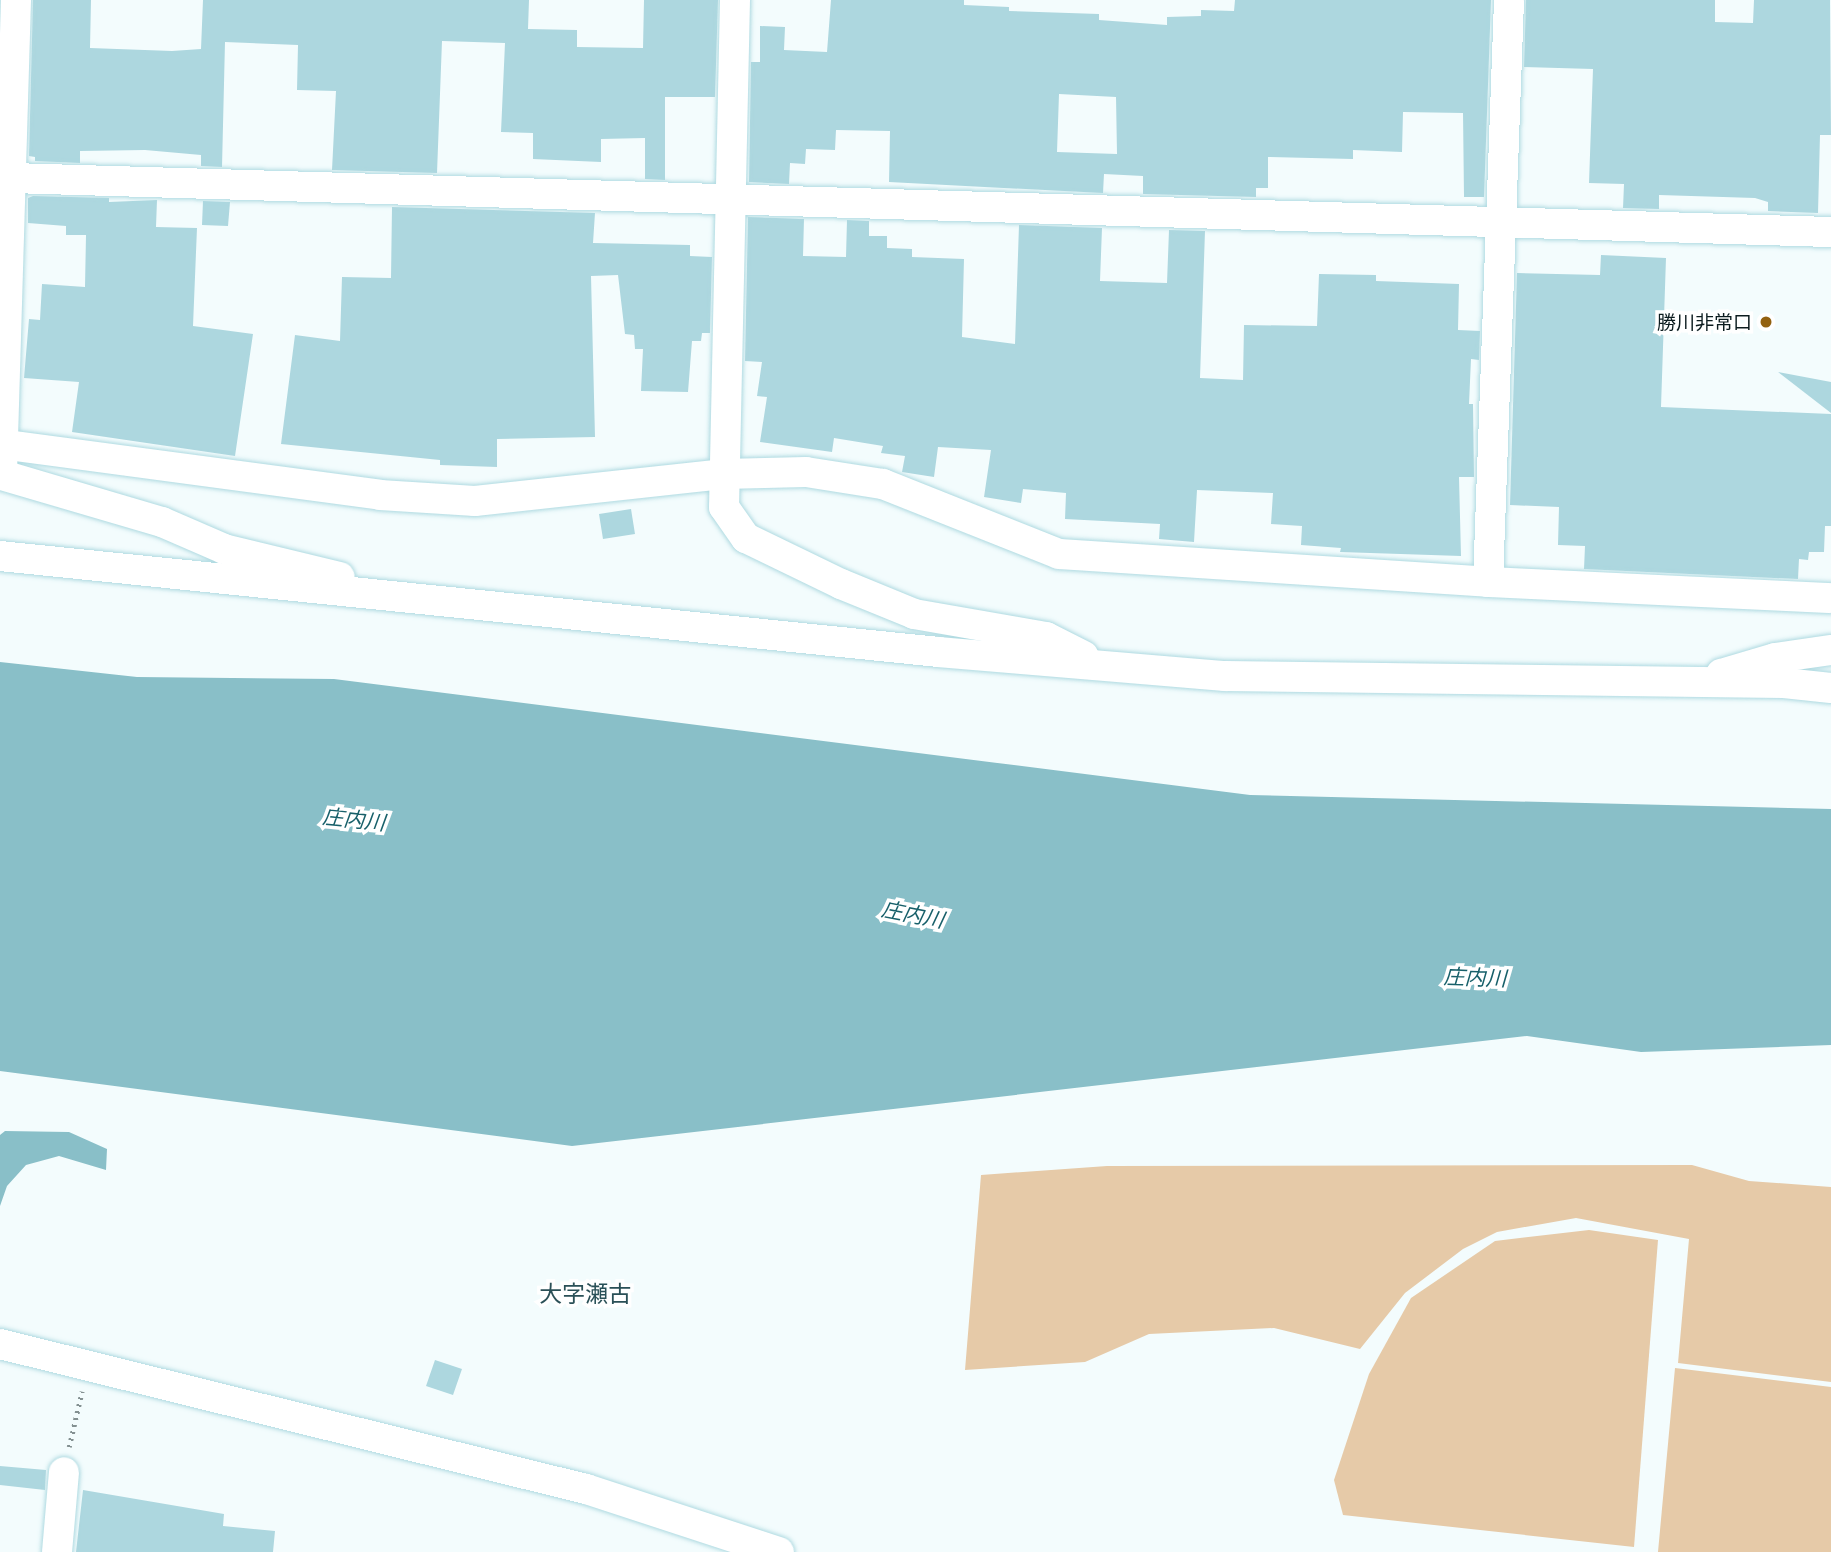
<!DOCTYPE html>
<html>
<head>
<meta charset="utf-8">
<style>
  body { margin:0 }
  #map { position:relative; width:1831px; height:1552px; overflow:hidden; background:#f3fcfd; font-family:Lato,"Noto Sans JP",sans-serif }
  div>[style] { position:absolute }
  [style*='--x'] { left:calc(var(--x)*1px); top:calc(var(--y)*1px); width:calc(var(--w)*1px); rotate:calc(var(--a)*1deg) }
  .green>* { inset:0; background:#e6caa8 }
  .water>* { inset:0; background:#89bfc8 }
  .building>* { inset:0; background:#add7df }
  .path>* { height:4.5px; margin-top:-2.25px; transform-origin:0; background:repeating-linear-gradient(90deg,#839091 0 2px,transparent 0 7px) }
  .roads { filter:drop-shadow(0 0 2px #afdae1) drop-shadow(0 0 2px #afdae1) }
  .street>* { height:30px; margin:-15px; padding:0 15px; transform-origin:15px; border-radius:15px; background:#fff }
  .dots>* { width:19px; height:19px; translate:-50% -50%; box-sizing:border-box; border:4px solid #fff; border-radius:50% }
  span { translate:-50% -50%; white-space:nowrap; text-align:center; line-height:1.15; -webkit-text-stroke:7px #fff; paint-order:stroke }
  .poi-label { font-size:19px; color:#0c1c1f }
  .right { translate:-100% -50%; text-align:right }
  .water-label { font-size:21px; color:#18606a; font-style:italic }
  .quarter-label { font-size:23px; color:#2a5057 }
</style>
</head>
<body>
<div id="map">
  <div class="green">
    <i style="clip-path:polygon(1692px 1165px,1749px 1181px,1831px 1187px,1831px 1382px,1678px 1363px,1689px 1239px,1576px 1218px,1497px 1232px,1463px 1249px,1405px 1293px,1360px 1349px,1274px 1328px,1149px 1334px,1085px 1362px,965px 1370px,981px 1175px,1107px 1166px)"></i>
    <i style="clip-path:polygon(1589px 1230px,1658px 1240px,1634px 1547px,1343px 1515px,1334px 1480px,1369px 1374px,1411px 1298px,1495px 1241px)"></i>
    <i style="clip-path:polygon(1675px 1368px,1831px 1387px,1831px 1552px,1658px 1552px)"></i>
  </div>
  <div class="water">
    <i style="clip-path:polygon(0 662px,137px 677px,334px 679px,1250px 795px,1831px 809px,1831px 1045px,1641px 1052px,1527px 1036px,572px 1146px,0 1071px)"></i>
    <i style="clip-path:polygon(5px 1131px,69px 1132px,107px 1149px,106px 1170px,59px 1156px,26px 1165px,7px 1186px,0 1206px,0 1135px)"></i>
  </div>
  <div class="building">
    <i style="clip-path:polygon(33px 0,91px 0,90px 48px,172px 51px,201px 49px,203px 0,529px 0,528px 29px,577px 30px,577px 47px,643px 48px,644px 0,718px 0,715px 97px,665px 97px,665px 180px,645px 179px,645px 138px,601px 139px,601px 162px,533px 159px,533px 133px,501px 132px,505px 43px,442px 41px,437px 173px,332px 170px,336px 91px,297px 90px,298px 45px,225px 42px,222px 167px,201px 166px,201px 155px,145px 150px,80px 151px,80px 163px,35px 161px,35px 157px,29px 156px)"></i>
    <i style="clip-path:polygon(evenodd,831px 0,964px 0,964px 5px,1009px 7px,1009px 11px,1099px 14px,1099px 20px,1167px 25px,1167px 17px,1201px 16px,1201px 10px,1234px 11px,1235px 0,1491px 0,1484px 197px,1464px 197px,1463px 113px,1403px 112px,1402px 152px,1353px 150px,1353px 159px,1268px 157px,1268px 188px,1256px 188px,1256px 197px,1143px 194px,1143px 176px,1104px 174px,1103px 193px,889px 182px,890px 131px,836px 130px,835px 150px,806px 149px,805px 164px,790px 163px,789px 184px,749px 182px,751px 62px,760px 62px,760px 26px,785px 27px,784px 50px,827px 52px,831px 0,1059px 94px,1116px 97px,1117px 154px,1057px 152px,1059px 94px)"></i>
    <i style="clip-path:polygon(1526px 0,1715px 0,1715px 22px,1753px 23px,1754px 0,1830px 0,1831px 135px,1820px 135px,1818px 213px,1768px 211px,1768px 202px,1755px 198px,1659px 195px,1659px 209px,1623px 208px,1624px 184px,1589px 183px,1593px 69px,1524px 67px)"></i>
    <i style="clip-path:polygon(33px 196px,109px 198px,109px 202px,157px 200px,156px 227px,197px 228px,193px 326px,253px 334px,235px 456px,72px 432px,79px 382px,24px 378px,29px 319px,40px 320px,42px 284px,85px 287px,86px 235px,66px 235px,66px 226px,28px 223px,28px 198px)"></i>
    <i style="clip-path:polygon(203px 201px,230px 202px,228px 226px,202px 225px)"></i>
    <i style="clip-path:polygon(392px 207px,595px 213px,593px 243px,690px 245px,690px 256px,712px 257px,710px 333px,702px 333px,701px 341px,692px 341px,688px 392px,641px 391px,643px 349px,635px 349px,634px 335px,625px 334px,618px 275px,591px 276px,595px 437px,497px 439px,497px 467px,440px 465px,440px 460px,281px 444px,295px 335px,340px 341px,342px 277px,391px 278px)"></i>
    <i style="clip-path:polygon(748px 217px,804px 219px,803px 256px,846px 257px,847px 220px,869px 221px,869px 236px,887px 236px,887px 248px,912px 249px,912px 257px,964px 259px,962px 337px,1015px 344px,1019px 225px,1102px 228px,1100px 281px,1167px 283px,1169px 230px,1205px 231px,1200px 378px,1243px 380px,1244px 325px,1317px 326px,1319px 274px,1376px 275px,1376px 281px,1459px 284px,1458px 330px,1480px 331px,1479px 360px,1471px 359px,1469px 404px,1473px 404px,1474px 477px,1459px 477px,1461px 556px,1340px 552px,1341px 548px,1301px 545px,1302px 526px,1271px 524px,1273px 493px,1197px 490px,1194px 542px,1159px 539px,1160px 524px,1065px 519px,1066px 493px,1023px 489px,1021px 503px,984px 497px,991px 450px,938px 447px,934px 477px,902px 472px,905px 456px,881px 453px,883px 446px,834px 438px,832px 452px,760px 442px,767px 397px,757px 396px,762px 362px,745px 361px)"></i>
    <i style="clip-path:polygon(1601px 255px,1666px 258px,1661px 407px,1831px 414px,1831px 526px,1825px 526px,1824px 552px,1809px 552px,1808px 560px,1799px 559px,1798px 579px,1584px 569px,1585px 546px,1558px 545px,1559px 507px,1510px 505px,1517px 273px,1600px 275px)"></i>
    <i style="clip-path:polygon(1778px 372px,1831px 382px,1831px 413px)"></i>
    <i style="clip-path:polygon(631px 509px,635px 534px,603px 539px,599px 514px)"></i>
    <i style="clip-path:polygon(435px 1360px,462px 1369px,453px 1395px,426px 1386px)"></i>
    <i style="clip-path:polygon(0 1466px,46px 1470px,45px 1490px,0 1485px)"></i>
    <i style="clip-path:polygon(83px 1490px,224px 1514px,223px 1526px,275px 1531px,273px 1552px,76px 1552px)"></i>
  </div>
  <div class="path">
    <i style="--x:69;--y:1447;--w:57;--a:-76.9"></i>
  </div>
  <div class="roads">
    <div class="street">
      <i style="--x:16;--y:0;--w:475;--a:91.7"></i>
      <i style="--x:2;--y:475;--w:167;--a:16.4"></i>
      <i style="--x:162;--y:522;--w:68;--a:23.5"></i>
      <i style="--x:224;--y:549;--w:119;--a:13.6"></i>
      <i style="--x:735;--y:0;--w:507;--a:91.24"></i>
      <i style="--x:724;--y:507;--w:38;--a:55"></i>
      <i style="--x:746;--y:538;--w:106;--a:25.8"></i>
      <i style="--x:841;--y:584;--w:79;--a:22.3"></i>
      <i style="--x:914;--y:614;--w:134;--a:9.9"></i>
      <i style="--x:1046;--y:637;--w:42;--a:26.6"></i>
      <i style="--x:11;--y:178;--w:1821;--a:1.7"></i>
      <i style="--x:0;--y:444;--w:383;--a:7.6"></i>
      <i style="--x:380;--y:495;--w:95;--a:3.6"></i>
      <i style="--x:475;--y:501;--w:249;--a:-6.2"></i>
      <i style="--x:723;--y:474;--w:83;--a:-1.4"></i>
      <i style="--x:806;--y:472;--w:78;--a:8.9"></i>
      <i style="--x:883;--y:484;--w:189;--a:21.7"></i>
      <i style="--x:1059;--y:554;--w:430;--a:3.7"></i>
      <i style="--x:1488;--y:582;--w:343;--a:2.7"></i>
      <i style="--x:0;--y:556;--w:943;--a:5.84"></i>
      <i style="--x:938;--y:652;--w:288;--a:4.8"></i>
      <i style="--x:1225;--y:676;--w:559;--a:0.72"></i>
      <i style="--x:1784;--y:683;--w:47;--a:6.1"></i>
      <i style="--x:1488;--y:582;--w:582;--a:-87.93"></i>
      <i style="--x:1721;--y:674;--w:56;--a:-16.5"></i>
      <i style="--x:1775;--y:658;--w:57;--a:-8.1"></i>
      <i style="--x:0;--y:1344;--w:604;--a:13.9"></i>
      <i style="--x:586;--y:1489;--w:203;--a:18.1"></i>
      <i style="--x:57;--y:1552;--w:80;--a:-85"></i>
    </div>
  </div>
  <div class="dots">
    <i style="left:1766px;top:322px;background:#926110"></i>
  </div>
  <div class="poi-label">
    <span class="right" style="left:1752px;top:322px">勝川非常口</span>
  </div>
  <div class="water-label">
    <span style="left:354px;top:819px;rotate:6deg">庄内川</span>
    <span style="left:913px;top:914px;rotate:11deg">庄内川</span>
    <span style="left:1475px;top:977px;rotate:2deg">庄内川</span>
  </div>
  <div class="quarter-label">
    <span style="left:585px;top:1293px">大字瀬古</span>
  </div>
</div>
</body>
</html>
